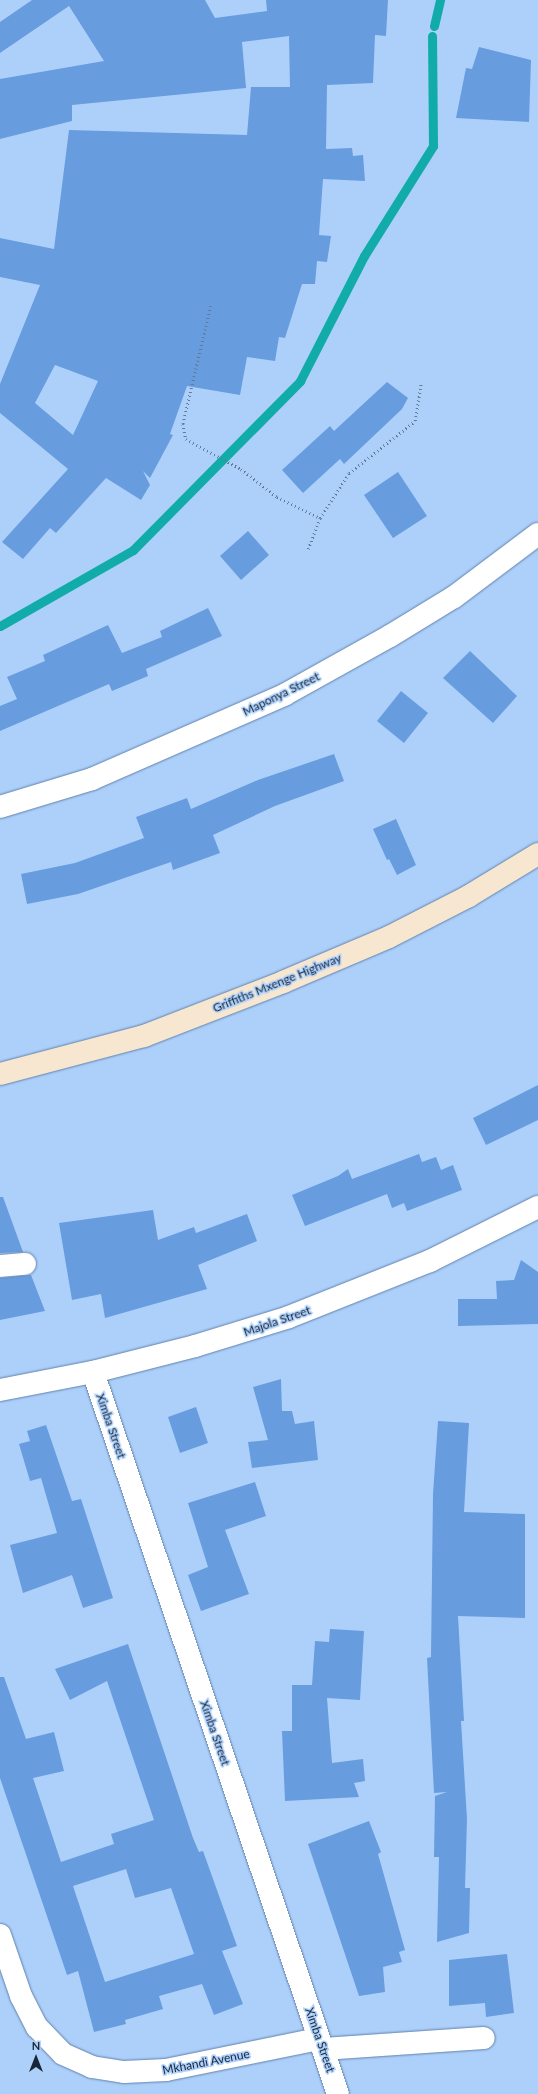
<!DOCTYPE html>
<html>
<head>
<meta charset="utf-8">
<style>
  body { margin:0 }
  #map { position:relative; width:538px; height:2094px; overflow:hidden; background:#add0fb; font-family:Lato,sans-serif }
  div>[style] { position:absolute }
  [style*='--x'] { left:calc(var(--x)*1px); top:calc(var(--y)*1px); width:calc(var(--w)*1px); rotate:calc(var(--a)*1deg) }
  .stream>* { height:9px; margin:-4.5px; padding:0 4.5px; transform-origin:4.5px; border-radius:4.5px; background:#11abaa }
  .building>* { inset:0; background:#679cde }
  .path>* { height:2.5px; margin-top:-1.25px; transform-origin:0; background:repeating-linear-gradient(90deg,#627997 0 1px,transparent 0 4px) }
  .roads { filter:drop-shadow(0 0 1px #6282aa) drop-shadow(0 0 1px #6282aa) }
  .street>* { height:22px; margin:-11px; padding:0 11px; transform-origin:11px; border-radius:11px; background:#fff }
  .secondary>* { height:22px; margin:-11px; padding:0 11px; transform-origin:11px; border-radius:11px; background:#f7e7d0 }
  span { translate:-50% -50%; white-space:nowrap; text-align:center; line-height:1.15; -webkit-text-stroke:3px #add0fb; paint-order:stroke }
  .street-label { font-size:12px; color:#192637 }
  .north { position:absolute; left:16px; top:2038px; width:40px; height:40px; -webkit-text-stroke:3px #add0fb; paint-order:stroke; rotate:0deg; font-size:11px; font-weight:700; line-height:16px; text-align:center; color:#192637 }
  .north::after { content:''; display:block; margin:auto; width:14px; height:18px; background:#192637; clip-path:polygon(50% 0,100% 100%,50% 72%,0 100%) }
</style>
</head>
<body>
<div id="map">
  <div class="stream">
    <i style="--x:434;--y:26;--w:27;--a:-77"></i>
    <i style="--x:0;--y:626;--w:153;--a:-29.7"></i>
    <i style="--x:133;--y:550;--w:238;--a:-45.3"></i>
    <i style="--x:300;--y:381;--w:140;--a:-62.9"></i>
    <i style="--x:364;--y:256;--w:130;--a:-57.9"></i>
    <i style="--x:433;--y:146;--w:110;--a:-90.5"></i>
  </div>
  <div class="building">
    <i style="clip-path:polygon(evenodd,32px 0,205px 0,215px 18px,267px 11px,266px 0,388px 0,386px 36px,375px 35px,373px 83px,327px 85px,326px 149px,352px 148px,353px 156px,363px 155px,365px 181px,323px 179px,319px 235px,331px 236px,327px 262px,317px 261px,315px 284px,302px 284px,285px 338px,279px 337px,275px 361px,247px 357px,240px 395px,187px 386px,170px 434px,173px 435px,150px 478px,143px 471px,150px 485px,141px 500px,106px 478px,56px 533px,50px 528px,23px 559px,2px 542px,68px 469px,0 413px,0 384px,40px 285px,0 277px,0 238px,54px 249px,69px 130px,247px 135px,251px 87px,290px 87px,289px 36px,242px 42px,246px 88px,72px 105px,72px 121px,0 139px,0 79px,104px 61px,69px 6px,0 53px,0 22px,32px 0,55px 365px,98px 381px,73px 435px,35px 403px,55px 365px)"></i>
    <i style="clip-path:polygon(479px 47px,531px 60px,529px 122px,456px 118px,466px 68px,472px 69px)"></i>
    <i style="clip-path:polygon(387px 382px,408px 398px,402px 409px,344px 464px,340px 459px,303px 493px,282px 470px,330px 426px,334px 431px)"></i>
    <i style="clip-path:polygon(398px 472px,427px 516px,393px 538px,364px 495px)"></i>
    <i style="clip-path:polygon(248px 531px,269px 555px,241px 580px,220px 556px)"></i>
    <i style="clip-path:polygon(208px 608px,222px 636px,146px 669px,148px 676px,112px 691px,109px 684px,0 731px,0 706px,17px 699px,7px 677px,45px 661px,43px 655px,108px 625px,122px 653px,162px 637px,160px 631px)"></i>
    <i style="clip-path:polygon(470px 651px,517px 696px,493px 723px,443px 678px)"></i>
    <i style="clip-path:polygon(401px 691px,428px 713px,404px 743px,377px 721px)"></i>
    <i style="clip-path:polygon(334px 754px,344px 781px,275px 806px,213px 835px,220px 853px,173px 870px,171px 862px,78px 894px,27px 904px,21px 874px,75px 863px,144px 838px,136px 817px,187px 798px,191px 809px,258px 780px)"></i>
    <i style="clip-path:polygon(396px 819px,416px 865px,397px 875px,389px 859px,387px 860px,373px 829px)"></i>
    <i style="clip-path:polygon(538px 1085px,538px 1120px,486px 1145px,473px 1118px)"></i>
    <i style="clip-path:polygon(419px 1154px,422px 1162px,436px 1157px,441px 1170px,453px 1165px,462px 1190px,407px 1211px,404px 1203px,392px 1208px,387px 1194px,305px 1226px,292px 1195px,338px 1176px,348px 1169px,352px 1179px)"></i>
    <i style="clip-path:polygon(0 1197px,3px 1197px,23px 1252px,0 1253px)"></i>
    <i style="clip-path:polygon(153px 1210px,158px 1240px,194px 1227px,196px 1233px,247px 1214px,257px 1241px,198px 1265px,207px 1289px,105px 1318px,101px 1294px,72px 1300px,59px 1223px)"></i>
    <i style="clip-path:polygon(521px 1260px,538px 1272px,538px 1324px,458px 1326px,458px 1299px,497px 1299px,496px 1281px,514px 1280px)"></i>
    <i style="clip-path:polygon(31px 1275px,45px 1311px,0 1320px,0 1278px)"></i>
    <i style="clip-path:polygon(281px 1379px,282px 1411px,292px 1411px,295px 1424px,314px 1421px,318px 1460px,252px 1468px,248px 1442px,268px 1440px,253px 1387px)"></i>
    <i style="clip-path:polygon(196px 1407px,208px 1443px,180px 1453px,168px 1417px)"></i>
    <i style="clip-path:polygon(438px 1421px,469px 1423px,464px 1512px,525px 1514px,525px 1618px,458px 1616px,464px 1721px,461px 1721px,467px 1819px,465px 1888px,470px 1888px,469px 1933px,437px 1942px,439px 1857px,434px 1857px,435px 1796px,447px 1792px,434px 1793px,427px 1658px,431px 1657px,433px 1494px)"></i>
    <i style="clip-path:polygon(46px 1425px,72px 1501px,81px 1499px,113px 1598px,83px 1608px,72px 1575px,23px 1593px,10px 1545px,57px 1533px,41px 1478px,30px 1481px,19px 1444px,30px 1441px,27px 1431px)"></i>
    <i style="clip-path:polygon(255px 1482px,266px 1516px,225px 1530px,249px 1594px,201px 1611px,188px 1575px,208px 1567px,188px 1503px)"></i>
    <i style="clip-path:polygon(330px 1629px,364px 1631px,360px 1700px,327px 1698px,332px 1763px,363px 1759px,365px 1781px,354px 1783px,359px 1797px,285px 1801px,282px 1731px,292px 1731px,292px 1685px,312px 1685px,315px 1641px,329px 1642px)"></i>
    <i style="clip-path:polygon(evenodd,128px 1644px,193px 1838px,199px 1852px,203px 1851px,237px 1946px,222px 1951px,243px 2004px,214px 2015px,202px 1984px,159px 1996px,163px 2009px,125px 2020px,126px 2024px,94px 2032px,78px 1971px,67px 1975px,0 1778px,0 1677px,4px 1677px,26px 1739px,54px 1732px,64px 1771px,33px 1778px,61px 1862px,114px 1844px,111px 1834px,154px 1820px,107px 1681px,70px 1700px,55px 1669px,128px 1644px,126px 1869px,135px 1898px,171px 1888px,194px 1954px,105px 1982px,73px 1886px,126px 1869px)"></i>
    <i style="clip-path:polygon(369px 1821px,381px 1852px,378px 1854px,405px 1950px,399px 1952px,402px 1962px,383px 1967px,385px 1992px,359px 1996px,308px 1844px)"></i>
    <i style="clip-path:polygon(507px 1954px,514px 2013px,486px 2017px,485px 2003px,449px 2006px,449px 1960px)"></i>
  </div>
  <div class="path">
    <i style="--x:211;--y:306;--w:121;--a:103.3"></i>
    <i style="--x:183;--y:424;--w:15;--a:79"></i>
    <i style="--x:186;--y:439;--w:63;--a:28.6"></i>
    <i style="--x:241;--y:469;--w:46;--a:37.9"></i>
    <i style="--x:277;--y:497;--w:48;--a:26"></i>
    <i style="--x:308;--y:549;--w:33;--a:-69"></i>
    <i style="--x:320;--y:518;--w:54;--a:-57.2"></i>
    <i style="--x:349;--y:473;--w:84;--a:-38.2"></i>
    <i style="--x:415;--y:421;--w:39;--a:-81"></i>
  </div>
  <div class="roads">
    <div class="street">
      <i style="--x:0;--y:807;--w:96;--a:-16.9"></i>
      <i style="--x:92;--y:779;--w:210;--a:-23.6"></i>
      <i style="--x:284;--y:695;--w:121;--a:-29.1"></i>
      <i style="--x:390;--y:636;--w:75;--a:-31.4"></i>
      <i style="--x:454;--y:597;--w:105;--a:-36.9"></i>
      <i style="--x:0;--y:1266;--w:25;--a:-5"></i>
      <i style="--x:93;--y:1372;--w:762;--a:71.26"></i>
      <i style="--x:0;--y:1390;--w:95;--a:-11"></i>
      <i style="--x:93;--y:1372;--w:105;--a:-14.3"></i>
      <i style="--x:195;--y:1346;--w:98;--a:-17.1"></i>
      <i style="--x:289;--y:1317;--w:152;--a:-21.7"></i>
      <i style="--x:430;--y:1261;--w:121;--a:-26.6"></i>
      <i style="--x:0;--y:1935;--w:65;--a:71"></i>
      <i style="--x:21;--y:1996;--w:35;--a:63"></i>
      <i style="--x:37;--y:2027;--w:37;--a:46"></i>
      <i style="--x:63;--y:2054;--w:32;--a:24"></i>
      <i style="--x:92;--y:2067;--w:32;--a:9"></i>
      <i style="--x:124;--y:2072;--w:42;--a:-2.7"></i>
      <i style="--x:166;--y:2070;--w:156;--a:-11.5"></i>
      <i style="--x:323;--y:2049;--w:161;--a:-3.9"></i>
    </div>
    <div class="secondary">
      <i style="--x:0;--y:1074;--w:149;--a:-14.8"></i>
      <i style="--x:144;--y:1036;--w:149;--a:-21.2"></i>
      <i style="--x:283;--y:982;--w:115;--a:-23"></i>
      <i style="--x:389;--y:937;--w:90;--a:-27.1"></i>
      <i style="--x:469;--y:896;--w:81;--a:-31.3"></i>
    </div>
  </div>
  <div class="street-label">
    <span style="left:281px;top:694px;rotate:-26deg">Maponya Street</span>
    <span style="left:277px;top:983px;rotate:-22deg">Griffiths Mxenge Highway</span>
    <span style="left:277px;top:1321px;rotate:-19deg">Majola Street</span>
    <span style="left:111px;top:1426px;rotate:71deg">Ximba Street</span>
    <span style="left:215px;top:1733px;rotate:71deg">Ximba Street</span>
    <span style="left:320px;top:2040px;rotate:71deg">Ximba Street</span>
    <span style="left:206px;top:2062px;rotate:-11deg">Mkhandi Avenue</span>
  </div>
  <div class="north">N</div>
</div>
</body>
</html>
